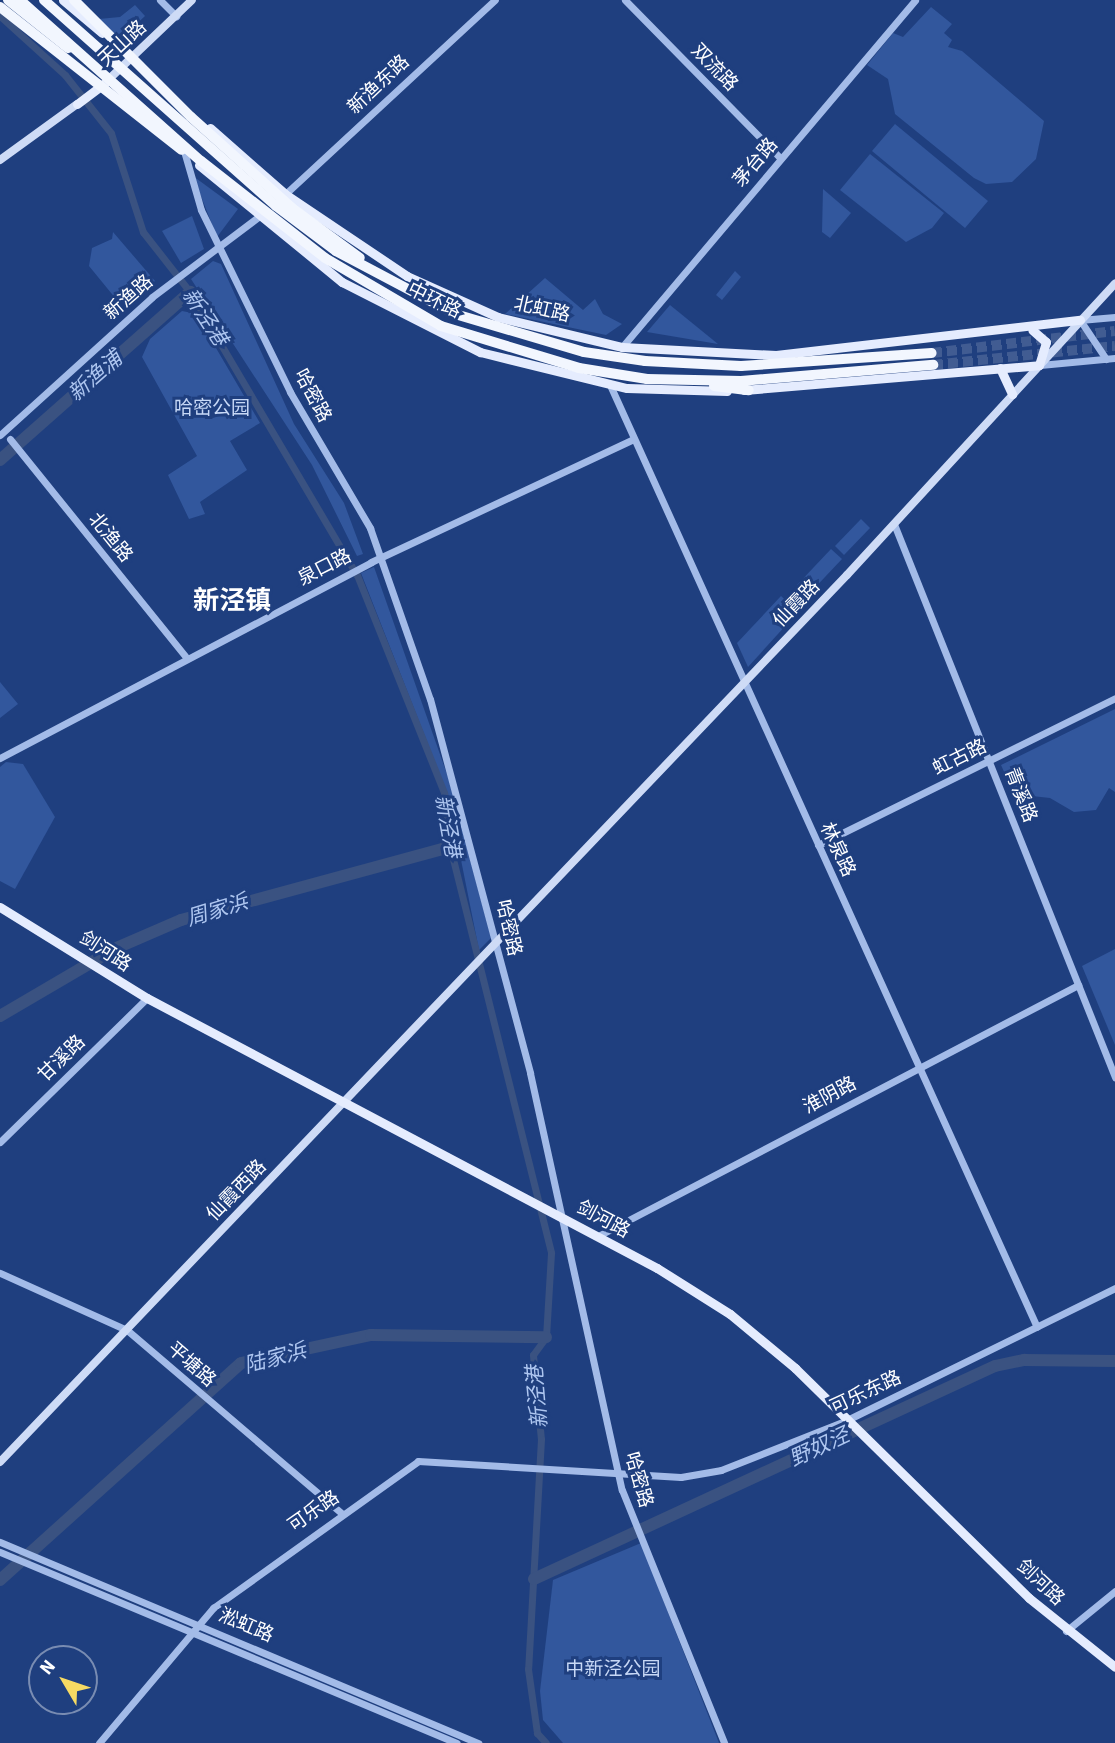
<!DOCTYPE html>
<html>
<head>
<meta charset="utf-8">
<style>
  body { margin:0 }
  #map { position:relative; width:1115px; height:1743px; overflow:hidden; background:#1f3f7f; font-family:"Source Sans 3","Noto Sans SC",sans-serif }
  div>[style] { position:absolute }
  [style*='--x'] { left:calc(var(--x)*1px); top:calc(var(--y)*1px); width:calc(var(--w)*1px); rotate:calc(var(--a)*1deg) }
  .green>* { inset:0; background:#32579d }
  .canal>* { height:7px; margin:-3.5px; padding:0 3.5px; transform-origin:3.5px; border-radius:3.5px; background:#3a5281 }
  .river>* { height:12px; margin:-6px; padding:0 6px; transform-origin:6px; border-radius:6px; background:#3a5281 }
  .trunk-tunnel>* { height:10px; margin-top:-5px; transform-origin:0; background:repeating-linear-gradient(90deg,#415c92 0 10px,transparent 0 15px) }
  .tertiary>* { height:7px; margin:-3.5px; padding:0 3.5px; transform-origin:3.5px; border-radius:3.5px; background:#a3bbe8 }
  .secondary>* { height:8px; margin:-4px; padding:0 4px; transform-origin:4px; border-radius:4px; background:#cedbf6 }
  .primary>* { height:9px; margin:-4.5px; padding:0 4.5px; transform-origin:4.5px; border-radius:4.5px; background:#e5ecfe }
  .trunk>* { height:10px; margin:-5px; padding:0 5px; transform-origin:5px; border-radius:5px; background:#f2f6fe }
  .trunk-bridge>* { height:10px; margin:-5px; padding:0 5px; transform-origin:5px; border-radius:5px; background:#f2f6fe }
  span { translate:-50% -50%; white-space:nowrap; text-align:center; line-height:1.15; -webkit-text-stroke:6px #1f3f7f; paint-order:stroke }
  .street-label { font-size:19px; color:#fff }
  .park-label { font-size:19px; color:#c7d8f6 }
  .water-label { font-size:21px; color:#aec6f0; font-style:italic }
  .district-label { font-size:26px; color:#fff; font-weight:700 }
  .north { position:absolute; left:28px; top:1645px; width:70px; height:70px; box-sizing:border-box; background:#1f3f7f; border:2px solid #798cb2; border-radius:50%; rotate:309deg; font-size:19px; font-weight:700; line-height:28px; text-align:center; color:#fff }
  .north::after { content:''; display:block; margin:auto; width:24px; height:32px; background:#f6da63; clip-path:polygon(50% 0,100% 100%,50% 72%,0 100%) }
</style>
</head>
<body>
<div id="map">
  <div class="green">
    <i style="clip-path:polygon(135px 5px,145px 16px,127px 33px,116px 36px,99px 19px,120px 17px)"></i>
    <i style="clip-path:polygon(931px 7px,952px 24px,944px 33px,952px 40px,948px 47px,962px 51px,1044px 121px,1036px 159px,1012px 182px,986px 184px,974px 178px,895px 114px,888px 79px,867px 65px,893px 33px,903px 37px)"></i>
    <i style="clip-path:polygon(895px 124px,988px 201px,965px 228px,872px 151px)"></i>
    <i style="clip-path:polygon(870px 154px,944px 213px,932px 228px,906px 242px,840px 190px)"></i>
    <i style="clip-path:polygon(193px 176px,238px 209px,217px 237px)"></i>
    <i style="clip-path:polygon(823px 189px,851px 213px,830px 238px,822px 232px)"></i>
    <i style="clip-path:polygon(192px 216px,204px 249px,181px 263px,162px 231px)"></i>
    <i style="clip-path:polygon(113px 232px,155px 281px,132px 299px,116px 299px,89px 266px,92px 248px,112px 239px)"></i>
    <i style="clip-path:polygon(213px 261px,221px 264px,294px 424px,344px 503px,363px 554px,357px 556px,312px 465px,191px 279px)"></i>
    <i style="clip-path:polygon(735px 271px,741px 277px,722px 300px,716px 295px)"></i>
    <i style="clip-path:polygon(545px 278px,583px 310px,595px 299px,603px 314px,622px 324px,606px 335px,505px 314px)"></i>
    <i style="clip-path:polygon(670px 305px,718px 344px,647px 332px)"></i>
    <i style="clip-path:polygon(182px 311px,192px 313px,216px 348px,260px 423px,230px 441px,247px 470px,200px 502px,205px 514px,189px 519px,168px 475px,197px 456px,142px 357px,150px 339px)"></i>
    <i style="clip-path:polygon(861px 519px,870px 528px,844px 555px,835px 546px)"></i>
    <i style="clip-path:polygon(831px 549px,842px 559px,808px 595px,797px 585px)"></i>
    <i style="clip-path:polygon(374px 567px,448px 777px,491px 938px,479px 950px,448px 795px,361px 573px)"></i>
    <i style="clip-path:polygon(781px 596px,798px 612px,748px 667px,737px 643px)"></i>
    <i style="clip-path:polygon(0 682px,18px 704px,0 718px)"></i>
    <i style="clip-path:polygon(1115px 709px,1115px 792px,1109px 788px,1096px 810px,1074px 812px,1050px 798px,1014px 794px,1001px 765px)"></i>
    <i style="clip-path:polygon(6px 762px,23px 764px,55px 817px,15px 889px,0 881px,0 767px)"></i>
    <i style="clip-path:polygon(1115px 949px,1115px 1045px,1082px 966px)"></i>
    <i style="clip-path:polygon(641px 1543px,719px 1743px,563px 1743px,543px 1720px,540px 1691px,553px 1580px)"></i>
  </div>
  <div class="canal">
    <i style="--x:0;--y:16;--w:88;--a:42.2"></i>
    <i style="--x:65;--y:75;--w:74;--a:51.6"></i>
    <i style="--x:111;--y:133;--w:104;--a:72.1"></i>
    <i style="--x:143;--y:232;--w:76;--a:51.9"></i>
    <i style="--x:190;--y:292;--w:329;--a:59.5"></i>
    <i style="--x:357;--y:575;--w:235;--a:68.2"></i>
    <i style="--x:444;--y:793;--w:54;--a:83.7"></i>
    <i style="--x:450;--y:847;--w:418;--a:76"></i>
    <i style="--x:551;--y:1253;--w:84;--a:93.4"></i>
    <i style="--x:546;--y:1337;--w:22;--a:126"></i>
    <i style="--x:533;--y:1355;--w:84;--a:84.6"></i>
    <i style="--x:541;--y:1439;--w:230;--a:93.2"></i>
    <i style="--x:528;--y:1669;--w:65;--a:82"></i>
    <i style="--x:537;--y:1733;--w:13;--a:48"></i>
  </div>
  <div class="river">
    <i style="--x:0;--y:460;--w:254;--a:-41.5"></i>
    <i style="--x:0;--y:1016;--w:132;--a:-30.4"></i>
    <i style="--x:114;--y:949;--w:73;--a:-23.4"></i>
    <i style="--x:181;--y:920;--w:279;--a:-15.2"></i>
    <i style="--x:534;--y:1579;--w:508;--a:-24.8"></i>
    <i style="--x:995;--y:1366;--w:30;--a:-12"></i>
    <i style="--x:1024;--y:1360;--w:91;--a:0.6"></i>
    <i style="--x:0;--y:1580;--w:324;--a:-42"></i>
    <i style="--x:241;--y:1363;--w:133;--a:-12.2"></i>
    <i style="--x:371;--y:1335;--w:175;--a:0.7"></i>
  </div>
  <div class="trunk-tunnel">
    <i style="--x:932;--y:353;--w:184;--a:-6.9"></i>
    <i style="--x:933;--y:365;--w:183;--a:-6"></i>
  </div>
  <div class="tertiary">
    <i style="--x:160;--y:0;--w:23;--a:45"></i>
    <i style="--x:625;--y:0;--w:221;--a:45.5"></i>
    <i style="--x:184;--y:151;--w:61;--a:73.9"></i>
    <i style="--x:201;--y:210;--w:203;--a:63.9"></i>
    <i style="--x:290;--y:392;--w:158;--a:59.5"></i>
    <i style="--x:370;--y:528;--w:181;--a:70.7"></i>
    <i style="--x:430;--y:699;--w:387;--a:75"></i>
    <i style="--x:530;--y:1073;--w:427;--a:77.6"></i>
    <i style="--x:622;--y:1490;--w:273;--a:68"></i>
    <i style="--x:282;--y:197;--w:290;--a:-42.8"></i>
    <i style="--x:622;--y:347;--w:454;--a:-49.8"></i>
    <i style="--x:1106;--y:359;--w:47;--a:-123.7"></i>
    <i style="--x:1080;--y:320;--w:35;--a:-5"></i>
    <i style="--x:1040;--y:365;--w:75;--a:-5.3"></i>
    <i style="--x:610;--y:385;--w:1034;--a:65.62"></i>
    <i style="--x:0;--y:435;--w:205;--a:-42.2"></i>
    <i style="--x:152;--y:297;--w:138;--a:-37"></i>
    <i style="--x:10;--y:439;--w:279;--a:51.1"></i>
    <i style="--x:894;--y:524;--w:596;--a:68.22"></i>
    <i style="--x:0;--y:758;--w:420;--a:-27.8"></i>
    <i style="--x:371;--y:562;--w:290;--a:-25.1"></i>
    <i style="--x:818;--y:845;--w:331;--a:-26.3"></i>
    <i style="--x:0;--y:1142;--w:206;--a:-44.4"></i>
    <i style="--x:598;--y:1236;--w:542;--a:-27.61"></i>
    <i style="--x:0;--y:1273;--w:139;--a:24.2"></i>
    <i style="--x:127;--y:1330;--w:282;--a:40.5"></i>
    <i style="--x:0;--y:1542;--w:519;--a:22.81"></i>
    <i style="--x:0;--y:1552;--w:495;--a:22.7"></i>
    <i style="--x:1066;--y:1631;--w:63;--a:-39.2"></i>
    <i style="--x:99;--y:1743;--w:177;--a:-49.8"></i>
    <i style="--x:213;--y:1608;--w:252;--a:-35.6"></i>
    <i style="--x:418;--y:1461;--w:263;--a:3.5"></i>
    <i style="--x:681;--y:1477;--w:41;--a:-9.9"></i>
    <i style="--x:721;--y:1470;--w:136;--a:-21.6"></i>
    <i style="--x:847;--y:1420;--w:299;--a:-26.2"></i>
  </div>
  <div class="secondary">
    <i style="--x:107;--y:81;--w:117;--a:-43.6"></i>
    <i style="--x:0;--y:160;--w:95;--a:-36"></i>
    <i style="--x:0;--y:1462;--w:1226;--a:-46.32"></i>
    <i style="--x:847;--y:575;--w:396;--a:-47.4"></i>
  </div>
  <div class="primary">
    <i style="--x:63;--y:0;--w:51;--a:40.2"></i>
    <i style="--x:77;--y:104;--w:35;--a:-37"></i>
    <i style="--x:210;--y:128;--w:100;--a:41.3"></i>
    <i style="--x:285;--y:194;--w:147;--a:33.9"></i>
    <i style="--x:407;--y:276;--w:100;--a:24.3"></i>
    <i style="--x:498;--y:317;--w:128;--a:13.6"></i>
    <i style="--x:622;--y:347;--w:154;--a:3"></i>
    <i style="--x:776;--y:355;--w:306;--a:-6.6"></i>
    <i style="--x:199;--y:165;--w:185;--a:39.3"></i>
    <i style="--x:342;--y:282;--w:155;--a:26.9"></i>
    <i style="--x:480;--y:352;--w:151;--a:13.8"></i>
    <i style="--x:627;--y:388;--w:100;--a:1.7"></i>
    <i style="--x:1000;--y:368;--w:29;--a:65"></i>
    <i style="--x:744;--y:390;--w:296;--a:-4.8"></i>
    <i style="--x:1039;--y:365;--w:24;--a:-73"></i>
    <i style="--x:1046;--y:342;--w:18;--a:-139"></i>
    <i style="--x:0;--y:907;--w:173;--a:31.8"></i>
    <i style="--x:147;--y:998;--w:577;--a:27.9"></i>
    <i style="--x:657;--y:1268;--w:86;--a:32.2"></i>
    <i style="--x:730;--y:1314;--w:85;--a:39.7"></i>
    <i style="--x:795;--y:1368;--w:328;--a:44.5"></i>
    <i style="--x:1029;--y:1598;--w:110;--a:38.7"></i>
  </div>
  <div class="trunk">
    <i style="--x:8;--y:0;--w:77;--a:38.7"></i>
    <i style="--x:455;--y:314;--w:134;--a:16.4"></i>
    <i style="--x:584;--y:352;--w:62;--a:8.4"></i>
    <i style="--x:645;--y:361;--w:96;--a:3"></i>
    <i style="--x:741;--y:366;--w:191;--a:-3.9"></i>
    <i style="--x:441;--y:326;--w:144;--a:16.9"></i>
    <i style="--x:579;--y:368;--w:69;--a:9.2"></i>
    <i style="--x:647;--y:379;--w:94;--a:1.2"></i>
    <i style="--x:741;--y:381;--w:193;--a:-4.8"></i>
    <i style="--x:714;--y:386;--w:35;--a:7"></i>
  </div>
  <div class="trunk-bridge">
    <i style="--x:20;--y:0;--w:242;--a:41.7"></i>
    <i style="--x:201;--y:161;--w:157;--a:38"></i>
    <i style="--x:325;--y:258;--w:134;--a:30.4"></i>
    <i style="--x:44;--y:0;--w:310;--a:41.6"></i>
    <i style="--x:276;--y:206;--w:75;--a:36.9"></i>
    <i style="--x:336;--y:251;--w:135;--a:27.9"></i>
    <i style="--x:74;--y:0;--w:165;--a:45"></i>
    <i style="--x:191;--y:117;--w:136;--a:42"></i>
    <i style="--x:292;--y:208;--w:84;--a:36.3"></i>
    <i style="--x:0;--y:7;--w:231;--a:38.2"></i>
  </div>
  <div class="street-label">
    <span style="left:123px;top:44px;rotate:-43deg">天山路</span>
    <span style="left:714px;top:68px;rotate:46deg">双流路</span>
    <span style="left:379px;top:85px;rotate:-43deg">新渔东路</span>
    <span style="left:756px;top:163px;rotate:-50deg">茅台路</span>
    <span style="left:129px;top:298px;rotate:-41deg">新渔路</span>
    <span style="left:434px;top:301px;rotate:26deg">中环路</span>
    <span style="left:542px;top:310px;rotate:13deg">北虹路</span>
    <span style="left:312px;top:396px;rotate:62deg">哈密路</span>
    <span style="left:110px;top:538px;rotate:51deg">北渔路</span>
    <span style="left:325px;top:568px;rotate:-27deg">泉口路</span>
    <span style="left:797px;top:604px;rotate:-46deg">仙霞路</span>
    <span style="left:960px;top:758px;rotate:-26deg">虹古路</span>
    <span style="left:1020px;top:795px;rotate:69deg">青溪路</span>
    <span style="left:837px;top:850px;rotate:65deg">林泉路</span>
    <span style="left:508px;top:928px;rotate:77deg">哈密路</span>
    <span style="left:105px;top:952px;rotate:33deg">剑河路</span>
    <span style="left:62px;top:1059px;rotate:-44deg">甘溪路</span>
    <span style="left:830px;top:1096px;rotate:-28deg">淮阴路</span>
    <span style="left:237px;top:1191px;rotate:-46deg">仙霞西路</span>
    <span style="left:603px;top:1220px;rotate:28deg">剑河路</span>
    <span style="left:191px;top:1365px;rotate:41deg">平塘路</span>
    <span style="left:866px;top:1393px;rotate:-25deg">可乐东路</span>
    <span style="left:638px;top:1480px;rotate:74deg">哈密路</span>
    <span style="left:314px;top:1512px;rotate:-35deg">可乐路</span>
    <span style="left:1040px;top:1583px;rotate:43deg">剑河路</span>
    <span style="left:246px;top:1626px;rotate:23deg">淞虹路</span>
  </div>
  <div class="park-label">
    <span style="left:212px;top:409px">哈密公园</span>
    <span style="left:613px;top:1670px">中新泾公园</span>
  </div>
  <div class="water-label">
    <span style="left:205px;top:317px;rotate:57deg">新泾港</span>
    <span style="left:95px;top:376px;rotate:-41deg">新渔浦</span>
    <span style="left:448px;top:826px;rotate:80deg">新泾港</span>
    <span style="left:217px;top:910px;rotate:-17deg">周家浜</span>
    <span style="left:275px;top:1358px;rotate:-15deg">陆家浜</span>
    <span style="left:537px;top:1397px;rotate:-95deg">新泾港</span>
    <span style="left:819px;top:1447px;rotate:-25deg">野奴泾</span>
  </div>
  <div class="district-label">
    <span style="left:232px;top:601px">新泾镇</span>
  </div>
  <div class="north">N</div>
</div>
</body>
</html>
